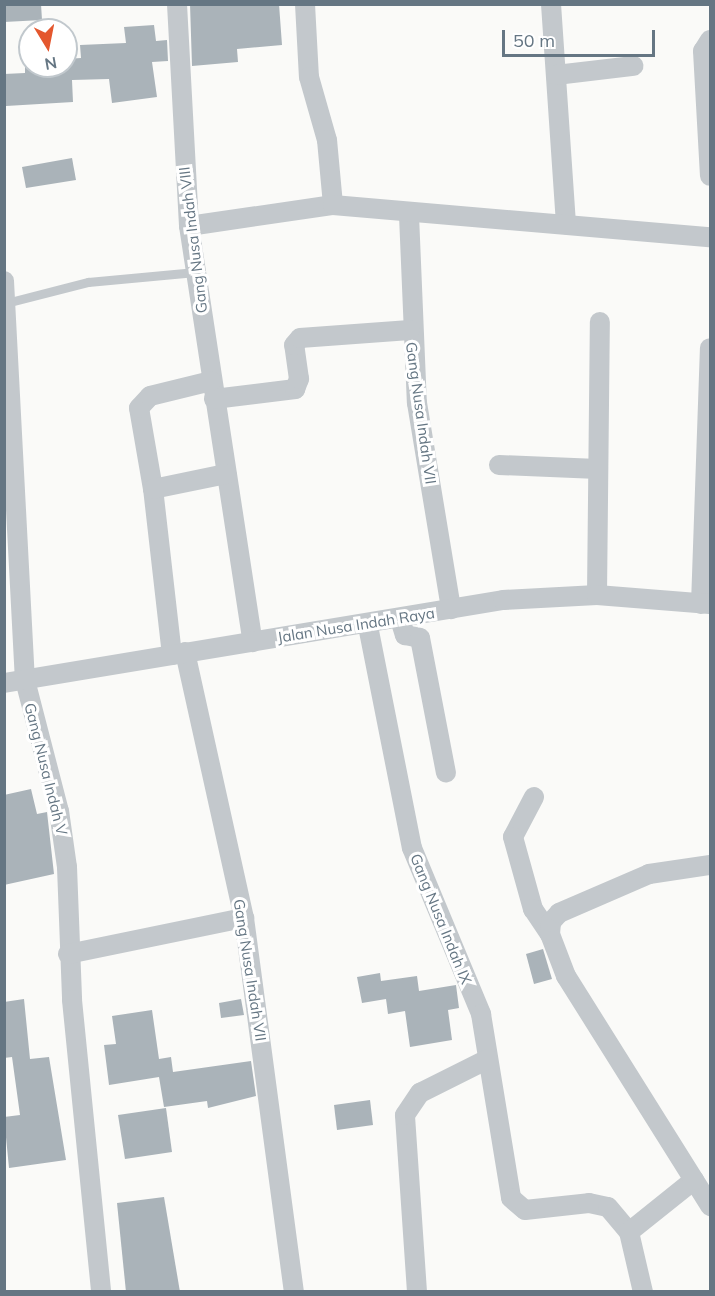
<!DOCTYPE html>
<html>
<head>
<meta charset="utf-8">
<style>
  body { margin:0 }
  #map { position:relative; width:715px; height:1296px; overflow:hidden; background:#fafaf8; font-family:Mulish,sans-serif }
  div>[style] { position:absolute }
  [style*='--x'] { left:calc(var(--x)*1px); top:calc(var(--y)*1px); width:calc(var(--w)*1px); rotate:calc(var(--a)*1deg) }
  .building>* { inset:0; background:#aab3b9 }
  .service>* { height:9px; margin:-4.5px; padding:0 4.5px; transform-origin:4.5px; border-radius:4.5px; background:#c3c8cc }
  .minor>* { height:20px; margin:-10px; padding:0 10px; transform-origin:10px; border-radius:10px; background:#c3c8cc }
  span { translate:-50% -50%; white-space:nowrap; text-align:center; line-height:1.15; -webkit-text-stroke:6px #fff; paint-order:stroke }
  .street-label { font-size:15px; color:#657683 }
  .frame { position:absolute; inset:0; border:6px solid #657683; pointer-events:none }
  .north { position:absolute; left:18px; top:18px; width:60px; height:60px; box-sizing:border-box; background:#fff; border:2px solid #c1c8cd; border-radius:50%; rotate:170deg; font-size:16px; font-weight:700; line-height:24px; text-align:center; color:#657683 }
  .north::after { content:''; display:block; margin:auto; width:21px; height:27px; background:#e4572e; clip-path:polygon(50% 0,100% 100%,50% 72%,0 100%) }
  .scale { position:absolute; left:502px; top:30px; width:153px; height:27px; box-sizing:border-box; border:3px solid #657683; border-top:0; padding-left:8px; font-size:18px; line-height:21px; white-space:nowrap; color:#657683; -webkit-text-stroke:4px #fff; paint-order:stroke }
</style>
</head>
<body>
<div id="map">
  <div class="building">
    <i style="clip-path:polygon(4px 4px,41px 4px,42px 20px,4px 22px)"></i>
    <i style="clip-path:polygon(190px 4px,279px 4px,282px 45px,237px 49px,238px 62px,192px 66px)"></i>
    <i style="clip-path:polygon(154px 25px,156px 41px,167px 40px,168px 61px,152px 62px,157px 97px,112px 103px,109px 79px,72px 80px,73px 102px,6px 106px,4px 74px,25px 73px,25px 66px,66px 66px,66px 59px,81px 58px,80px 45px,126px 43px,124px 27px)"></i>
    <i style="clip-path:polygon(72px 158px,76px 180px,26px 188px,22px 167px)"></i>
    <i style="clip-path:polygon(31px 789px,37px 814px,47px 812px,54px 874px,4px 885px,4px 795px)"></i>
    <i style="clip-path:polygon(543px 949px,552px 979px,534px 984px,526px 954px)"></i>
    <i style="clip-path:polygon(380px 973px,381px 981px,417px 976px,419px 991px,456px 985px,459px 1008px,448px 1010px,452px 1040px,410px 1047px,405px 1011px,388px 1014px,386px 999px,362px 1003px,357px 977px)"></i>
    <i style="clip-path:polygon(24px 999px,30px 1059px,49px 1057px,66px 1160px,9px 1168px,4px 1117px,20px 1115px,12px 1057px,4px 1058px,4px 1002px)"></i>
    <i style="clip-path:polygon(241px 999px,244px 1015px,221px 1018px,219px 1003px)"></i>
    <i style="clip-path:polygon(152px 1010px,159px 1059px,171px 1057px,173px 1072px,251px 1061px,256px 1096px,208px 1108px,207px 1101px,164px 1107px,159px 1077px,109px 1085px,104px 1045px,116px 1044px,112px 1016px)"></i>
    <i style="clip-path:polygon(370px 1100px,373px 1125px,337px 1130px,334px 1105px)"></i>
    <i style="clip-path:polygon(166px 1108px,172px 1152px,125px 1159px,118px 1115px)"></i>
    <i style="clip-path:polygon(164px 1197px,180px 1292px,126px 1292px,117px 1203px)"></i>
  </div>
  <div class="service">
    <i style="--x:6;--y:303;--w:85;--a:-14.4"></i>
    <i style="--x:88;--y:282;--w:108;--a:-5.3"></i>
  </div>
  <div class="minor">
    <i style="--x:177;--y:4;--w:222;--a:86.9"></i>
    <i style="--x:189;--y:226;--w:421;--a:81.3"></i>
    <i style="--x:305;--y:4;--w:73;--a:86.9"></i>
    <i style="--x:309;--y:77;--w:66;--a:74.1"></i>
    <i style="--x:327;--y:140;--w:65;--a:84.7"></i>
    <i style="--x:551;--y:4;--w:221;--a:86.1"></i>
    <i style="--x:710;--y:40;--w:13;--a:122"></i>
    <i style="--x:703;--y:51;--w:125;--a:86.8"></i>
    <i style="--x:556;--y:75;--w:78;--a:-6.7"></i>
    <i style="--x:409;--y:215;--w:188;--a:87.6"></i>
    <i style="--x:417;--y:403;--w:209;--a:80.6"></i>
    <i style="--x:189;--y:226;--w:146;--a:-8.3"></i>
    <i style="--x:333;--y:205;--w:378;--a:4.9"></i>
    <i style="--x:4;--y:281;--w:400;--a:87"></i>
    <i style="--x:25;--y:680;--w:135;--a:75.5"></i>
    <i style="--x:59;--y:811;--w:57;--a:81.9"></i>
    <i style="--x:67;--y:867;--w:133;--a:87.8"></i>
    <i style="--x:72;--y:1000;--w:293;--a:84.3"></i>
    <i style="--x:214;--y:399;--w:82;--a:-7"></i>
    <i style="--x:295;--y:389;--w:11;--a:-68"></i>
    <i style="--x:299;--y:379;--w:34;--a:-98"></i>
    <i style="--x:294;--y:345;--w:9;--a:-49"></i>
    <i style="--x:300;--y:338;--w:110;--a:-4.2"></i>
    <i style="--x:499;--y:465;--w:99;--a:2.3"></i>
    <i style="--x:153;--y:489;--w:82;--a:-99.8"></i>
    <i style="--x:139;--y:408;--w:16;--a:-47"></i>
    <i style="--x:150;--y:396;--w:63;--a:-13.8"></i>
    <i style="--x:597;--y:595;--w:273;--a:-89.4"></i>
    <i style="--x:701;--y:604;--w:256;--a:-88"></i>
    <i style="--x:400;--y:619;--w:17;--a:73"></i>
    <i style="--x:405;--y:635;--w:15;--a:11"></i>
    <i style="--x:420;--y:638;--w:137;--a:79.1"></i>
    <i style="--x:368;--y:626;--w:226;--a:78.8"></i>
    <i style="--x:412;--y:848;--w:180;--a:67.4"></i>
    <i style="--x:481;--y:1014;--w:186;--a:80.7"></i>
    <i style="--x:511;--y:1198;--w:18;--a:41"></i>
    <i style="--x:525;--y:1210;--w:64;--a:-6.2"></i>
    <i style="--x:589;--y:1203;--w:19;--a:12"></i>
    <i style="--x:608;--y:1207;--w:33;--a:50"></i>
    <i style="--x:629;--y:1232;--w:62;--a:76.9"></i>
    <i style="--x:185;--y:652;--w:272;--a:77.5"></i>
    <i style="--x:244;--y:918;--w:377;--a:82.4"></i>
    <i style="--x:172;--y:655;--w:167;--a:-96.5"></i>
    <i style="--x:153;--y:489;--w:75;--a:-11.6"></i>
    <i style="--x:4;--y:683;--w:506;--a:-9.44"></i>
    <i style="--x:503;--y:600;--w:94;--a:-3"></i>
    <i style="--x:597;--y:595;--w:113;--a:4.6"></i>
    <i style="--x:534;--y:797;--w:45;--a:117.7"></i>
    <i style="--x:513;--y:837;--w:75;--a:74.5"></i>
    <i style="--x:533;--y:909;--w:30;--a:56"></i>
    <i style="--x:68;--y:954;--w:180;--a:-11.6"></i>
    <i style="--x:694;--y:1180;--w:31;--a:58"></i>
    <i style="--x:629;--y:1232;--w:83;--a:-38.7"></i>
    <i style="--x:694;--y:1180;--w:241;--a:-122.1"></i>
    <i style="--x:566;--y:976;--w:45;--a:-110.9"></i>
    <i style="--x:550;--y:934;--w:12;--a:-85"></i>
    <i style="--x:551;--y:922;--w:12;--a:-48"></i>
    <i style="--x:559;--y:913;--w:98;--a:-23.4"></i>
    <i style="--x:649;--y:874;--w:62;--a:-8.4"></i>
    <i style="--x:417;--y:1292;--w:177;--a:-93.9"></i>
    <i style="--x:405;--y:1115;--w:27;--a:-56"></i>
    <i style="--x:420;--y:1093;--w:76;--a:-26.6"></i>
  </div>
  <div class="street-label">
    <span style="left:193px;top:240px;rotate:-97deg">Gang Nusa Indah VIII</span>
    <span style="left:421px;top:413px;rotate:82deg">Gang Nusa Indah VII</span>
    <span style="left:356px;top:625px;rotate:-9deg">Jalan Nusa Indah Raya</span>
    <span style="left:46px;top:769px;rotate:76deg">Gang Nusa Indah V</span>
    <span style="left:441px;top:919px;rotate:68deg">Gang Nusa Indah IX</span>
    <span style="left:250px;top:970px;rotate:81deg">Gang Nusa Indah VII</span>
  </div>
  <div class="frame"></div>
  <div class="north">N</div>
  <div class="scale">50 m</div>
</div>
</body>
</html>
